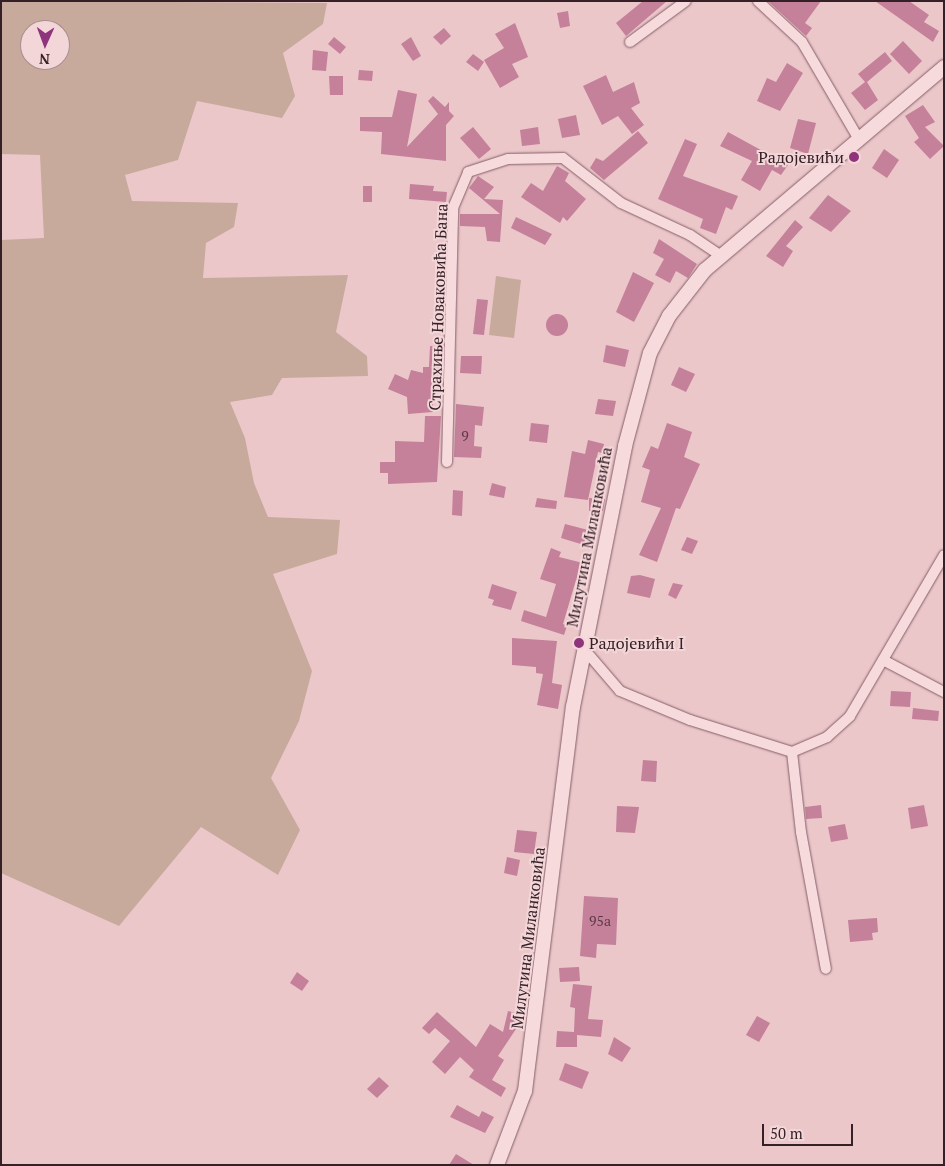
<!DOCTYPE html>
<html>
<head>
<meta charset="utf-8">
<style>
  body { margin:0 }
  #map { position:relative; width:945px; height:1166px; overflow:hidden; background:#ebc7ca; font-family:"PT Serif",serif }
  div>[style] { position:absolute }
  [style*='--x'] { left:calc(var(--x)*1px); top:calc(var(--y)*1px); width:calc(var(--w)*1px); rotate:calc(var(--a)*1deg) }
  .green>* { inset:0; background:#c8aa9c }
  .building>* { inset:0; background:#c5809a }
  .round { border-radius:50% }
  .roads { filter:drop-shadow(0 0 1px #855e68) drop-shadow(0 0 1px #855e68) }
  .minor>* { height:10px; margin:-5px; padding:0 5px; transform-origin:5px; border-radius:5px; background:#f6dadc }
  .secondary>* { height:14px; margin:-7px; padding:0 7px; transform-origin:7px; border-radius:7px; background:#f6dadc }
  .dots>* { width:14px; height:14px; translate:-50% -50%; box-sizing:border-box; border:2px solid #f3d6d8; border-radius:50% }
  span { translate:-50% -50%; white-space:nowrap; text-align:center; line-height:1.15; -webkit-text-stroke:4px #f3d6d8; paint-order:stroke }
  .number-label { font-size:14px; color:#5a3844 }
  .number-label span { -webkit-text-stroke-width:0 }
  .poi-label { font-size:16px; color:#362027 }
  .right { translate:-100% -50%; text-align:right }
  .left { translate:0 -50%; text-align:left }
  .street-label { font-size:16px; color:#362027 }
  .frame { position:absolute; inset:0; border:2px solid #362027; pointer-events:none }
  .north { position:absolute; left:20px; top:20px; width:50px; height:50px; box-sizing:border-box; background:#f3d6d8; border:1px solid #a78d91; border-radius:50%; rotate:182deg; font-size:14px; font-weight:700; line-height:20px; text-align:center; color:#362027 }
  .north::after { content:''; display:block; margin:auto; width:18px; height:22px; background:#8f337c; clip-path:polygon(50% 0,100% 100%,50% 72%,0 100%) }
  .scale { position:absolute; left:762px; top:1124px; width:91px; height:22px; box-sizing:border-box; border:2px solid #362027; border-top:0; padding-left:6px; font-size:15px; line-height:18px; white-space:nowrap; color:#362027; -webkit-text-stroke:4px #f3d6d8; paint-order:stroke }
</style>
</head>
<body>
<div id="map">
  <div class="green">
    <i style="clip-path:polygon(evenodd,1px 1px,327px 3px,323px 24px,283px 53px,295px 96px,282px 118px,197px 101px,178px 160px,125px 175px,132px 201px,238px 203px,234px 227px,206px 243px,203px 278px,348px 275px,336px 332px,367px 356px,368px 376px,282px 378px,272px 395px,230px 402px,245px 438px,254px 483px,268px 517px,340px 520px,337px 554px,273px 574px,312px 671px,299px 721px,271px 778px,300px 830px,278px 875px,201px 827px,119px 926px,1px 873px,1px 240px,44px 238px,40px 155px,1px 154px,1px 1px,30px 30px,60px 30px,60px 60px,30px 60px,30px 30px)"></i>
    <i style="clip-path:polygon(496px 276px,521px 280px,514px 338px,489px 335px)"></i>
  </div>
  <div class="building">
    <i style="clip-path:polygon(643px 1px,667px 1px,626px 36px,616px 23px)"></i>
    <i style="clip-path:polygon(768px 1px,821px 1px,805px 23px,812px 28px,806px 36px)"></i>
    <i style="clip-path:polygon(875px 1px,909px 1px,929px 15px,924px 22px,939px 31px,933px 42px)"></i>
    <i style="clip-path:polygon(568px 11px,570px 26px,560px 28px,557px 13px)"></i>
    <i style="clip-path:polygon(515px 23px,528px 57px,512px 64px,519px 77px,500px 88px,484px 60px,504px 48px,495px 34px)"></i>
    <i style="clip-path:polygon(444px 28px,451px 36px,441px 45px,433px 37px)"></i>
    <i style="clip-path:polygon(334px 37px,346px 47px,340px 54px,328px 44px)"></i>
    <i style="clip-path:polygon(411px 37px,421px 56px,413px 61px,401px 44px)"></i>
    <i style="clip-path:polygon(903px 41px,922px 61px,909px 74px,890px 54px)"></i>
    <i style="clip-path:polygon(313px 50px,328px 52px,326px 71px,312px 70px)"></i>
    <i style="clip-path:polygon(885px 52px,892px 61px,867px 82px,878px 100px,865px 110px,851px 93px,865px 82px,858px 74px)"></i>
    <i style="clip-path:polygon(473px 54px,484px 62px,478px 71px,466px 62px)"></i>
    <i style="clip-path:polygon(787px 63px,803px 73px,780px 111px,757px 101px,767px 78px,776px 82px)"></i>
    <i style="clip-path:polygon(359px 70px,373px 71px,372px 81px,358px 80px)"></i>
    <i style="clip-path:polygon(606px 75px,613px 92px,634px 82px,640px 103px,631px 108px,644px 125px,632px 134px,618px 116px,602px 125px,583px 86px)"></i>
    <i style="clip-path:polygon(329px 76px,343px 76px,343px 95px,330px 95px)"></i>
    <i style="clip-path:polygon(398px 90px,417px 94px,407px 147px,438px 114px,428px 101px,433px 96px,445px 107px,449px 102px,449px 111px,454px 116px,446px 125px,446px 161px,381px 154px,382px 132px,360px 131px,360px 117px,392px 117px)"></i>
    <i style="clip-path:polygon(923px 105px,935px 122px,925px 127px,944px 146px,930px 159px,914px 142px,919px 138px,905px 116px)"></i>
    <i style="clip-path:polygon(576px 115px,580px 135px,562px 138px,558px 119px)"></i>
    <i style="clip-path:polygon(798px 119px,816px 123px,808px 154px,790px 148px)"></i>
    <i style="clip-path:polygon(473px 127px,491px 149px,479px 159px,460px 138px)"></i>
    <i style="clip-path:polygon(538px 127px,540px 144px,522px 146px,520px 130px)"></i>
    <i style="clip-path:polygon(638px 131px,648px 143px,604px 180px,590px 168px,596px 158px,603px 161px)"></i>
    <i style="clip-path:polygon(728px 132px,788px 165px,781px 175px,772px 170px,760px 191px,741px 180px,752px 161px,720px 146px)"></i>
    <i style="clip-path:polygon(685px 139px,697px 144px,683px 176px,738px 196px,732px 210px,726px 207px,716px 234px,700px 228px,703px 219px,658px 199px)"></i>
    <i style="clip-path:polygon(884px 149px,899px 160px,887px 178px,872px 168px)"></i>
    <i style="clip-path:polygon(557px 166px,569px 173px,565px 181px,586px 199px,567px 221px,563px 217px,560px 223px,521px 197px,531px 183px,543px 191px)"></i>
    <i style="clip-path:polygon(478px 176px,494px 187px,484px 199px,503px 200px,500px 242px,487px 241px,485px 227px,460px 226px,460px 214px,500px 214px,469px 188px)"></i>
    <i style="clip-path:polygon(410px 184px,434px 186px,433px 191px,447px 192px,446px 202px,409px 199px)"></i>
    <i style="clip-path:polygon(363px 186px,372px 186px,372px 202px,363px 202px)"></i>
    <i style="clip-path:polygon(828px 195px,851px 211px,831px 232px,809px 218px)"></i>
    <i style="clip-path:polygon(516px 217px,552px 234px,545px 245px,511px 228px)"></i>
    <i style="clip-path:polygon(795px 220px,803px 227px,786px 246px,793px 251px,783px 267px,766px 256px)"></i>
    <i style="clip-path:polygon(659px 239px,697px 264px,688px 278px,676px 271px,670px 283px,655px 275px,664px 259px,653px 253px)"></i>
    <i style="clip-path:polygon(633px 272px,654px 283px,634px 322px,616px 312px)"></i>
    <i style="clip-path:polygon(477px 299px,488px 300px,484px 335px,473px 334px)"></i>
    <i class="round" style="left:546px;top:314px;width:22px;height:22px"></i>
    <i style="clip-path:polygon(606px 345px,629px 350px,625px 367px,603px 362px)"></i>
    <i style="clip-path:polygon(430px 346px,443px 347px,441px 384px,432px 384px,433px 412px,408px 414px,407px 397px,388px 389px,395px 374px,408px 380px,411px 370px,423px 373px,423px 367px,429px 367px)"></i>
    <i style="clip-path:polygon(461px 356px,482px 356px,481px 374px,460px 373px)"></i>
    <i style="clip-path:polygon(679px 367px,695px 374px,686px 392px,671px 385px)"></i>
    <i style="clip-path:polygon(598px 399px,616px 401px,613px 416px,595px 414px)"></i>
    <i style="clip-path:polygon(456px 404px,484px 407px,482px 426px,475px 425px,474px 446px,482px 447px,481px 458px,454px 457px)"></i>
    <i style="clip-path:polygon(425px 416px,441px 416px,437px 482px,388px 484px,388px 473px,380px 473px,380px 462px,395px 462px,395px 441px,424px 442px)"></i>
    <i style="clip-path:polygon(531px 423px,549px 425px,547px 443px,529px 441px)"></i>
    <i style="clip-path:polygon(667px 423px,692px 432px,684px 457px,700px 464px,680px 509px,676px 508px,657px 562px,639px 555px,661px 508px,641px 502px,650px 470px,642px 467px,651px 446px,658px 449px)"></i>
    <i style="clip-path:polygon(588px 440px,604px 444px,602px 453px,598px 452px,588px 500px,564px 497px,572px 451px,585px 454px)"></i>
    <i style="clip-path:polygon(492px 483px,506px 487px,504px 498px,489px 495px)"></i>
    <i style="clip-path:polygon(453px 490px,463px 491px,462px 516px,452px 515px)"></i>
    <i style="clip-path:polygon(537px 498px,557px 501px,556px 509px,535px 507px)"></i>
    <i style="clip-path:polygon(589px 498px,605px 499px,603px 511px,589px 511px)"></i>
    <i style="clip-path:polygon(565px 524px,588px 530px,584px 545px,561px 538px)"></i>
    <i style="clip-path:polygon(687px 537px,698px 541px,692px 554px,681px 550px)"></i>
    <i style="clip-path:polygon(551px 548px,561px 552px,559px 557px,587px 564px,582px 581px,576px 580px,563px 624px,567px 626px,564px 635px,521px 621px,524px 610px,546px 617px,556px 584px,540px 579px)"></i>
    <i style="clip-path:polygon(640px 575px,655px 579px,650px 598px,627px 593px,631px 576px)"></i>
    <i style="clip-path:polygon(673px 583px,683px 585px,676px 599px,668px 595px)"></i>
    <i style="clip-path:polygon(492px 584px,517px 592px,511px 610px,492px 605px,494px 600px,488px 598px)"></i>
    <i style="clip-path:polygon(512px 638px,557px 641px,552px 683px,562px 685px,558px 709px,537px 705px,543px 674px,536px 673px,536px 667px,512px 665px)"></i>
    <i style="clip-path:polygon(891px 691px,911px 692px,910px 707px,890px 706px)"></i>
    <i style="clip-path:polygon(913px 708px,939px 711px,938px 721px,912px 719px)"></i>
    <i style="clip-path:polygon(643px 760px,657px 761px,656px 782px,641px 781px)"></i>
    <i style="clip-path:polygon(821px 805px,822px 818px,806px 819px,805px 807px)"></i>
    <i style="clip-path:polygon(924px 805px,928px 826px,911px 829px,908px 808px)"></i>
    <i style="clip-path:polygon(617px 806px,639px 807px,635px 833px,616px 832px)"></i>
    <i style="clip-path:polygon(845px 824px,848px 839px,831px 842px,828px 827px)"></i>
    <i style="clip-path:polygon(517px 830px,537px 832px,534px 854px,514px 852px)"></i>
    <i style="clip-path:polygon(507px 857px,520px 860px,517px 876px,504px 873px)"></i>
    <i style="clip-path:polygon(584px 896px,618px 898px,616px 945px,597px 944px,596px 958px,580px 956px)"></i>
    <i style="clip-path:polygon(877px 918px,878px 932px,872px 933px,873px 940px,850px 942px,848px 920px)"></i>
    <i style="clip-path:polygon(579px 967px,580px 981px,560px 982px,559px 968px)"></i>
    <i style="clip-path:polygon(297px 972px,309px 981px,302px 991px,290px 983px)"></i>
    <i style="clip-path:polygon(573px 984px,592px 986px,588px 1019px,603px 1020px,601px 1037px,577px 1035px,577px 1047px,556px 1047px,557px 1031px,574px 1032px,575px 1008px,570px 1007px)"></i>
    <i style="clip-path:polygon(508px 1011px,523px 1015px,519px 1029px,516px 1029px,498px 1056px,504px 1060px,492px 1080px,506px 1088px,501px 1097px,469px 1077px,474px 1070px,460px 1057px,445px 1074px,432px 1062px,450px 1041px,435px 1028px,429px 1034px,422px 1028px,437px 1012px,476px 1047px,490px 1024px,503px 1032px)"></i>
    <i style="clip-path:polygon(757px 1016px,770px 1023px,759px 1042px,746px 1035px)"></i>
    <i style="clip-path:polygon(614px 1037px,631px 1048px,622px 1062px,608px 1054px)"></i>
    <i style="clip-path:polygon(565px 1063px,589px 1072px,582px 1089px,559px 1080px)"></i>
    <i style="clip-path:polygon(379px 1077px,389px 1086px,377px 1098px,367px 1089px)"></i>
    <i style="clip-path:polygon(457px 1105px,479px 1117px,482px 1111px,494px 1117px,485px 1133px,450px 1117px)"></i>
    <i style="clip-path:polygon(456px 1154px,474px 1165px,449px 1165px)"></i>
  </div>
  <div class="roads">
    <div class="minor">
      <i style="--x:758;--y:1;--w:60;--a:43"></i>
      <i style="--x:802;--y:42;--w:111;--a:59.7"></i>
      <i style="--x:630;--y:42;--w:69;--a:-36.2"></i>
      <i style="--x:447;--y:462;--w:254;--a:-88.6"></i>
      <i style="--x:453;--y:208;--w:39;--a:-67"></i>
      <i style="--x:468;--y:172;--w:42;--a:-18"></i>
      <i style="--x:508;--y:159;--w:55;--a:-1"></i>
      <i style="--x:563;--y:158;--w:73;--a:37.8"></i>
      <i style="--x:621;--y:203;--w:76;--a:24.9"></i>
      <i style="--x:690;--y:235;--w:37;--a:34"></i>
      <i style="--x:584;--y:649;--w:55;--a:49.4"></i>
      <i style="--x:620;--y:691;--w:76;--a:22.5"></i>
      <i style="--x:690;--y:720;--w:107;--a:17.4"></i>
      <i style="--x:792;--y:752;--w:38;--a:-23"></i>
      <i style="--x:827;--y:737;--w:31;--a:-42"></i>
      <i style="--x:850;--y:716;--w:186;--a:-59.7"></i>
      <i style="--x:883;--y:660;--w:69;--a:27.7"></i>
      <i style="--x:792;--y:752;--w:81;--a:83.6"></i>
      <i style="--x:801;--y:832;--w:139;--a:79.7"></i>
    </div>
    <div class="secondary">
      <i style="--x:497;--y:1165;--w:79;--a:-69.3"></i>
      <i style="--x:525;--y:1091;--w:387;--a:-82.9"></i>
      <i style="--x:573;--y:707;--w:266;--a:-78.7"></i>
      <i style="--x:625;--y:446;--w:96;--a:-75"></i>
      <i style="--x:650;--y:353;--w:42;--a:-62.8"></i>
      <i style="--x:669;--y:316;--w:58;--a:-52"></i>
      <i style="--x:705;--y:270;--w:314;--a:-40.3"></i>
    </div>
  </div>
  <div class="dots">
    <i style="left:854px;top:157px;background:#8f337c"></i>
    <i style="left:579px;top:643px;background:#8f337c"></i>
  </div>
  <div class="number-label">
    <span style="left:465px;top:436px">9</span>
    <span style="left:600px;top:921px">95a</span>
  </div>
  <div class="poi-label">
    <span class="right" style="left:844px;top:157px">Радојевићи</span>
    <span class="left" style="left:589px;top:643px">Радојевићи I</span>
  </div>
  <div class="street-label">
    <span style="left:438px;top:307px;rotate:-88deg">Страхиње Новаковића Бана</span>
    <span style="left:589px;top:537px;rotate:-79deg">Милутина Миланковића</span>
    <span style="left:528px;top:938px;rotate:-83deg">Милутина Миланковића</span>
  </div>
  <div class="frame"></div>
  <div class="north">N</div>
  <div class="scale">50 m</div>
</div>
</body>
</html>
